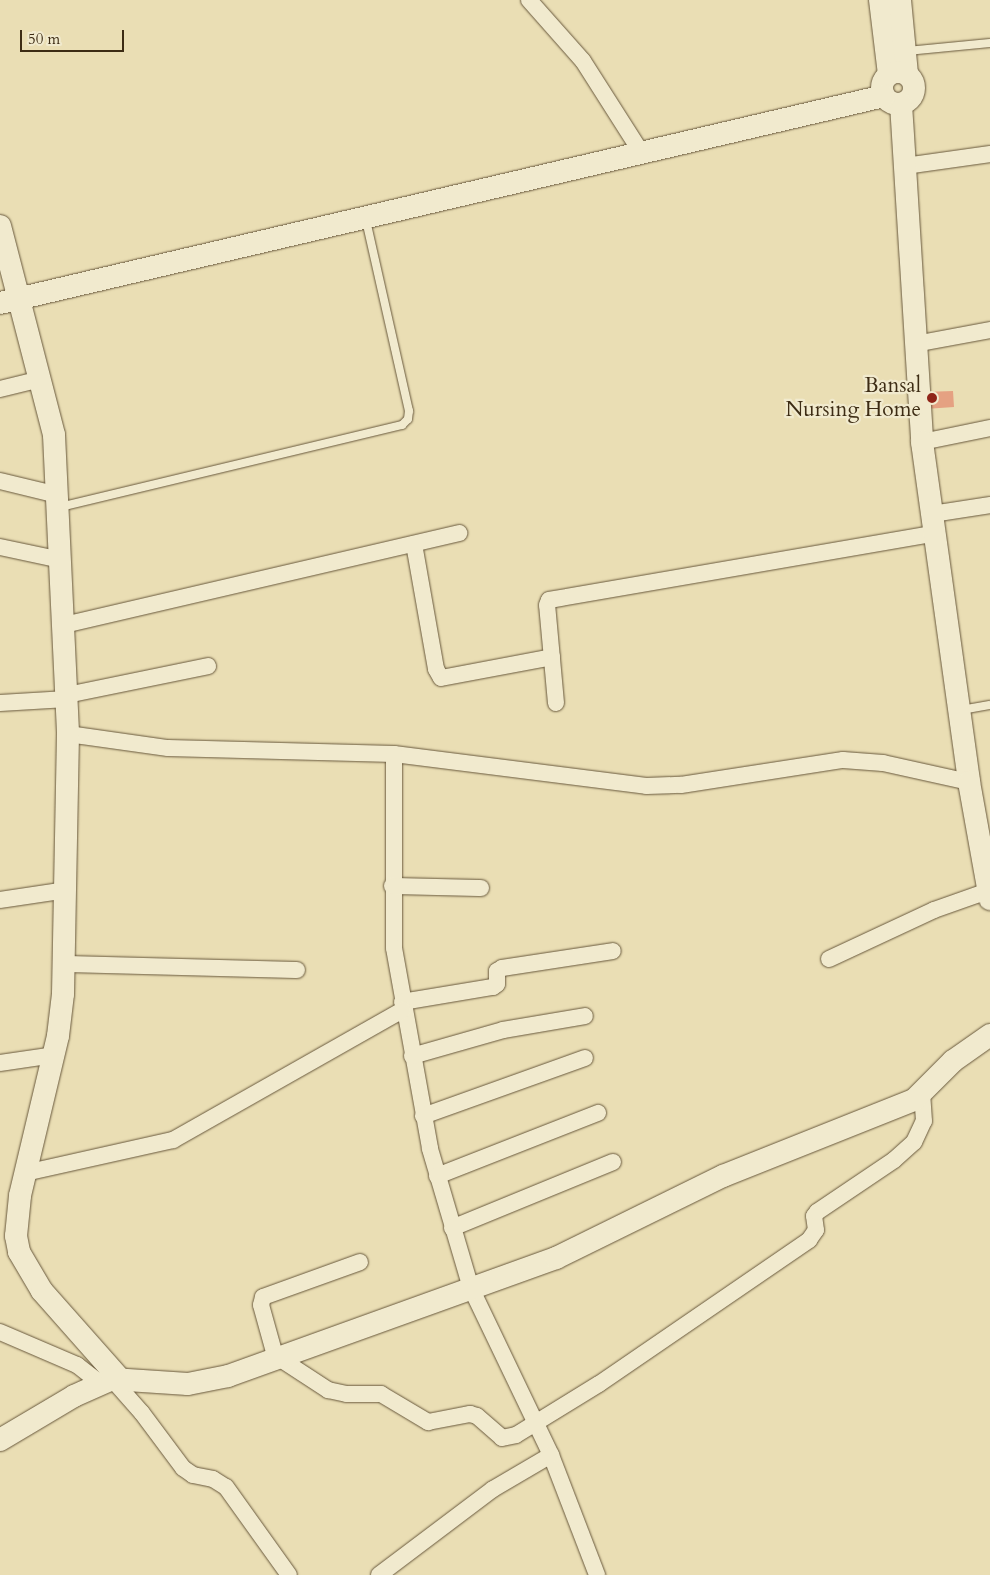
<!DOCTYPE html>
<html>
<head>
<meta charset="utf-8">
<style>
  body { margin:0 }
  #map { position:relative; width:990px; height:1575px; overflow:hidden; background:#eadeb4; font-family:Cardo,serif }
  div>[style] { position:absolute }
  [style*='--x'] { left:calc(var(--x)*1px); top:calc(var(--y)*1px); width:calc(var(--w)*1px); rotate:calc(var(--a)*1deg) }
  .building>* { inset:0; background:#e5a182 }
  .roads { filter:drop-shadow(0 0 1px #68583c) drop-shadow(0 0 1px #68583c) }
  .lane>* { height:8px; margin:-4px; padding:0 4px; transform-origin:4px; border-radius:4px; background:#f1eace }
  .street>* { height:16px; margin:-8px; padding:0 8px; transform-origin:8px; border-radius:8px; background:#f1eace }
  .secondary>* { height:22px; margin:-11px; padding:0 11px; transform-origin:11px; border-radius:11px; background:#f1eace }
  .secondary>.ring { margin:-11px; padding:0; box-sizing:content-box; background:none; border:22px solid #f1eace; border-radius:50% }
  .dots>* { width:14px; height:14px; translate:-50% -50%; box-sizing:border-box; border:2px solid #f1eace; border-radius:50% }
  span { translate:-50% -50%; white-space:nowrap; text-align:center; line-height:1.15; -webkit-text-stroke:4.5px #f1eace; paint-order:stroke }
  .poi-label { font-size:21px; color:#3d2c14 }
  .right { translate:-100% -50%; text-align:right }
  .scale { position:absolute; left:20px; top:30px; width:104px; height:22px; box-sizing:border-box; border:2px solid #3d2c14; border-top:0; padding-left:6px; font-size:15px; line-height:18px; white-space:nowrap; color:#3d2c14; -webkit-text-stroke:4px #f1eace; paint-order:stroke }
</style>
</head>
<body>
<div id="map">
  <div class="building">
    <i style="clip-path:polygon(953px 391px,954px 407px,925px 409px,924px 392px)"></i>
  </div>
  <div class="roads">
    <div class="lane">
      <i style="--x:907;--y:51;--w:83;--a:-5.5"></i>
      <i style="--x:60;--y:507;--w:352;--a:-13.5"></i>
      <i style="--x:402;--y:425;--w:8;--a:-45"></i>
      <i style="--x:408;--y:419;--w:8;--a:-83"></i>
      <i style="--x:409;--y:411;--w:196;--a:-102.7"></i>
      <i style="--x:961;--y:710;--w:29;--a:-10"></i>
    </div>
    <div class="street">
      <i style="--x:529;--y:0;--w:81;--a:48.5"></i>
      <i style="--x:583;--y:61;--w:108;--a:57.5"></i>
      <i style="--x:905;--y:166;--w:86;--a:-8"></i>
      <i style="--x:915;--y:344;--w:76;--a:-10.6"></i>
      <i style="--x:0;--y:389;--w:42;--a:-13.7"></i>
      <i style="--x:922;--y:442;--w:69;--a:-11.6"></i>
      <i style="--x:0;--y:481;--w:60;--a:13.6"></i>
      <i style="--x:932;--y:514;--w:59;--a:-8.8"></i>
      <i style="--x:414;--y:544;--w:127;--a:80"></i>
      <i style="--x:436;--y:669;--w:10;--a:61"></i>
      <i style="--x:441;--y:678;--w:113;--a:-10.7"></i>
      <i style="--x:0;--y:547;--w:62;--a:12"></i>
      <i style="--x:64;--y:625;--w:406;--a:-13.1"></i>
      <i style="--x:67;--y:695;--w:144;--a:-11.6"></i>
      <i style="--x:0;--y:703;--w:67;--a:-3.4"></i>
      <i style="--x:556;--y:703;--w:98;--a:-95.2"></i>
      <i style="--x:547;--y:605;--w:5;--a:-68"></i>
      <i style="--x:549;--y:600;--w:392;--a:-9.8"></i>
      <i style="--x:68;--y:734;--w:101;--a:8"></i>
      <i style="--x:168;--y:748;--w:226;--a:1.5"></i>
      <i style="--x:394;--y:754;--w:254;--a:7.2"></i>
      <i style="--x:646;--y:786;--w:35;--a:-2"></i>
      <i style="--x:681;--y:785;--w:164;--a:-8.8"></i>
      <i style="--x:843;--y:760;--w:40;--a:4.3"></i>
      <i style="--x:883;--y:763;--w:88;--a:12.5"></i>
      <i style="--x:394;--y:754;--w:194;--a:90"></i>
      <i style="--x:394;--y:948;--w:204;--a:79.8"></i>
      <i style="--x:430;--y:1149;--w:145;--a:73.6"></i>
      <i style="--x:471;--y:1288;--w:185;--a:64.4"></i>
      <i style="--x:551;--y:1455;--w:129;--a:69"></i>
      <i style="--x:392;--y:886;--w:89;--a:1.3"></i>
      <i style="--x:0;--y:900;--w:68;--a:-8.5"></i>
      <i style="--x:829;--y:959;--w:116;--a:-25"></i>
      <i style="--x:934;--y:910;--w:57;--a:-19.4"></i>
      <i style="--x:66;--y:964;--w:231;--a:1.5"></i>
      <i style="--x:402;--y:1002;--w:92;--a:-9.4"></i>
      <i style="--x:493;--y:987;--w:5;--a:-37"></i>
      <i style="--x:497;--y:984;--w:13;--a:-90"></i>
      <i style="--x:497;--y:971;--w:6;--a:-31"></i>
      <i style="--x:502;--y:968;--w:112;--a:-8.7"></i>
      <i style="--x:412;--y:1056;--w:95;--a:-15.9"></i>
      <i style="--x:503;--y:1030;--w:83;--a:-9.7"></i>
      <i style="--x:0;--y:1063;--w:55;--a:-8.4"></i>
      <i style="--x:423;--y:1116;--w:172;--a:-19.7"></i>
      <i style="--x:25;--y:1173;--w:152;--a:-12.6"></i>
      <i style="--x:173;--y:1140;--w:264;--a:-29.5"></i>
      <i style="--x:437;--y:1176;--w:173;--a:-21.4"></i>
      <i style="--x:452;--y:1228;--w:174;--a:-22.3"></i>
      <i style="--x:0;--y:1332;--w:84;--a:23.2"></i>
      <i style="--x:77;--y:1365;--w:29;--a:38"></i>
      <i style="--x:279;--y:1358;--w:59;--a:33.1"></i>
      <i style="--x:328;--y:1390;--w:19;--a:12"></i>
      <i style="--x:347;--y:1394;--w:34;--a:0"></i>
      <i style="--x:381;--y:1394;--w:55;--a:30.8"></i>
      <i style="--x:428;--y:1422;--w:43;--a:-10.8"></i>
      <i style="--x:470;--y:1414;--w:7;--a:16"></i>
      <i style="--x:477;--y:1416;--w:33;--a:41"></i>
      <i style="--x:502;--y:1438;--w:14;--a:-12"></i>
      <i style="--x:516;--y:1435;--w:97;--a:-31.6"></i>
      <i style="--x:599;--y:1384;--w:255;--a:-34.4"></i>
      <i style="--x:809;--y:1240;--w:12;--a:-55"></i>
      <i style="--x:816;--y:1230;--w:14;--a:-98"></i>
      <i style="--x:814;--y:1216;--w:5;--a:-53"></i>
      <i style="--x:817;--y:1212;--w:93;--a:-34"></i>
      <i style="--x:894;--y:1160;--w:27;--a:-42"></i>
      <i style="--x:914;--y:1142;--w:23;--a:-65"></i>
      <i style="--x:924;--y:1121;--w:27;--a:-94"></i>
      <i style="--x:276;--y:1359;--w:56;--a:-105.5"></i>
      <i style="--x:261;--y:1305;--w:8;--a:-76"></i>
      <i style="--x:263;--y:1297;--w:103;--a:-19.8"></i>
      <i style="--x:112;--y:1379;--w:45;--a:48.6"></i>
      <i style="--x:142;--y:1413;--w:69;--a:53.3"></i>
      <i style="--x:183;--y:1468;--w:12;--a:35"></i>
      <i style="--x:193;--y:1475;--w:20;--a:11"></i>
      <i style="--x:213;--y:1479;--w:15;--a:32"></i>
      <i style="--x:226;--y:1487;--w:108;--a:54.4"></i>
      <i style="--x:379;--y:1575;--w:143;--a:-37"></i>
      <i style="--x:493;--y:1489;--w:67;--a:-30.4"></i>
    </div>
    <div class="secondary">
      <i style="--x:880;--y:0;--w:75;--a:83.1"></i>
      <i style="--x:900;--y:0;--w:74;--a:84.6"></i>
      <i class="ring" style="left:882px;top:72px;width:10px;height:10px"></i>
      <i style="--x:901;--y:104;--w:339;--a:86.4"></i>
      <i style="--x:922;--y:442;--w:343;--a:82.1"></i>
      <i style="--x:969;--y:782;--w:119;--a:79.8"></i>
      <i style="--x:0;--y:226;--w:216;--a:75.5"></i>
      <i style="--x:54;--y:435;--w:299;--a:87.3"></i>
      <i style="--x:68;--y:734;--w:260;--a:91.1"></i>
      <i style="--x:63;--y:994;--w:42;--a:96.8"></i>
      <i style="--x:58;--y:1036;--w:164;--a:103.4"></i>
      <i style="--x:20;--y:1196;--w:40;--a:95.7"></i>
      <i style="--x:16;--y:1236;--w:16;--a:79"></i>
      <i style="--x:19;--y:1252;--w:45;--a:59.5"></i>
      <i style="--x:42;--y:1291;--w:116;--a:48.5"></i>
      <i style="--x:0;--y:303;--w:908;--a:-13.18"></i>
      <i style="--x:0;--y:1440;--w:86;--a:-30.7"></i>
      <i style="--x:74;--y:1396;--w:42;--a:-24.1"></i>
      <i style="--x:112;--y:1379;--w:76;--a:3.8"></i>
      <i style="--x:188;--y:1384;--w:41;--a:-11.3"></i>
      <i style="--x:228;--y:1376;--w:349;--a:-19.8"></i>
      <i style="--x:556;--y:1258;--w:186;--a:-26.2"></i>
      <i style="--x:723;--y:1176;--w:206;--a:-21.7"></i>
      <i style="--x:914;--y:1100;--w:55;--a:-45"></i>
      <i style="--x:953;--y:1061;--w:45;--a:-35.1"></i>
    </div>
  </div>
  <div class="dots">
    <i style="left:932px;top:398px;background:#8f2418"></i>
  </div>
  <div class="poi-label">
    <span class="right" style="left:921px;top:398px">Bansal<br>Nursing Home</span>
  </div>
  <div class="scale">50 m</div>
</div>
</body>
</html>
